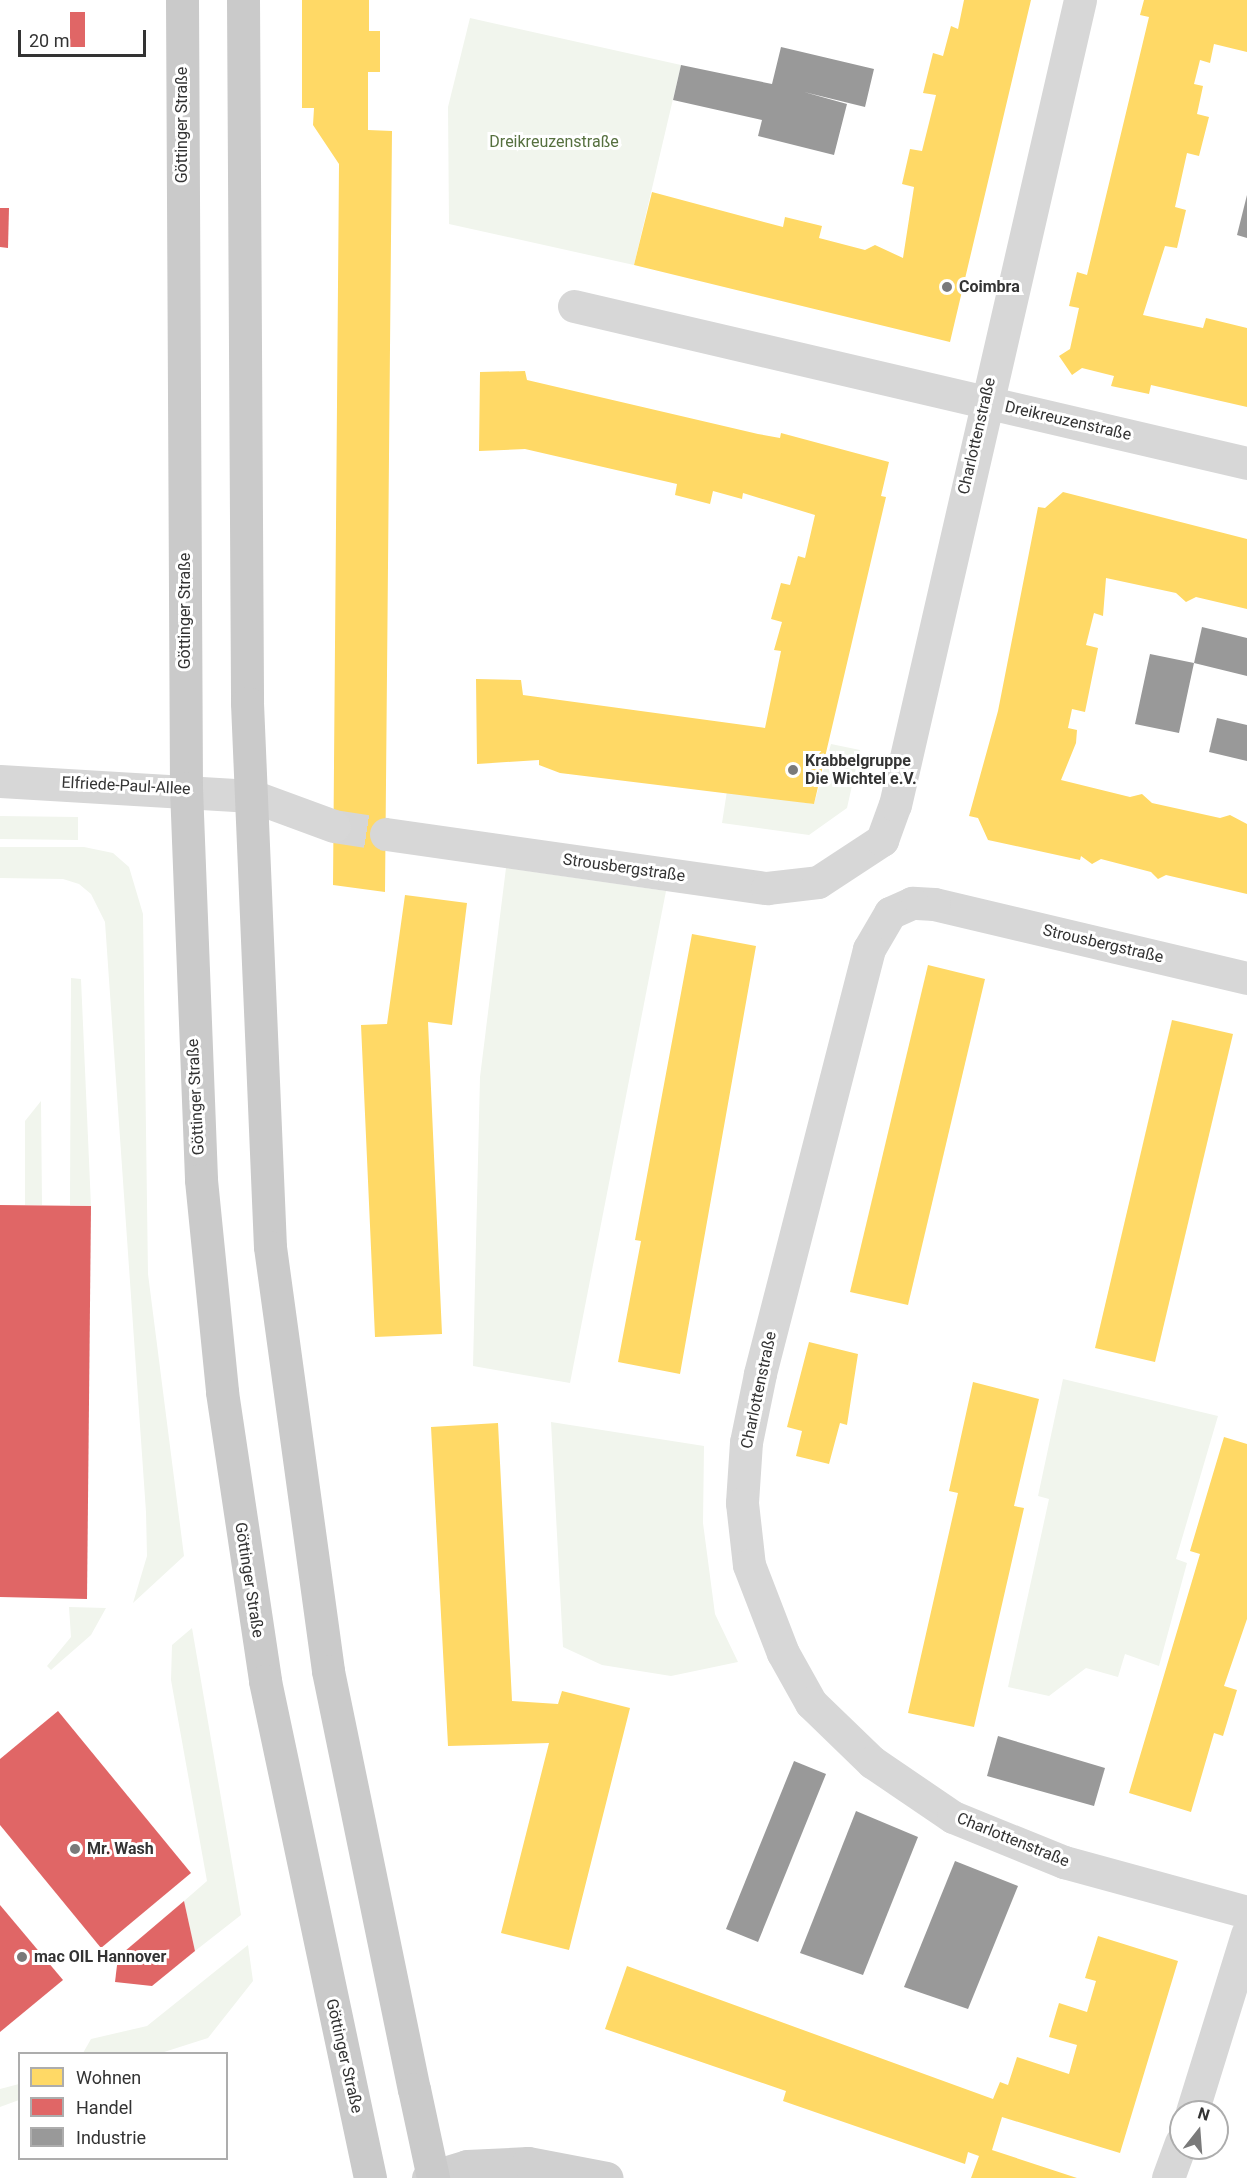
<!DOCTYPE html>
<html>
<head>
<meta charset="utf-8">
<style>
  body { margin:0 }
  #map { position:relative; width:1247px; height:2178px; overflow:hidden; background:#fff; font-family:Roboto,sans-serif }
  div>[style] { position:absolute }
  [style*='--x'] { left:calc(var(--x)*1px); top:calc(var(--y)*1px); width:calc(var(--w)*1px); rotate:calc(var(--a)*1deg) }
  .green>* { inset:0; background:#f1f5ed }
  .homes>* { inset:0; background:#ffd966 }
  .shops>* { inset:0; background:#e06666 }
  .industry>* { inset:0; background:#999 }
  .street-tunnel>* { height:33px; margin-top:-16.5px; transform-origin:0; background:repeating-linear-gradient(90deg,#d6d6d6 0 33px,transparent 0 49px) }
  .street>* { height:33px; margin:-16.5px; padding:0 16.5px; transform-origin:16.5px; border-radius:16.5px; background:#d7d7d7 }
  .secondary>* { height:33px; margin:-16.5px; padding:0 16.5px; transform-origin:16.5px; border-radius:16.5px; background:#d0d0d0 }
  .primary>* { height:33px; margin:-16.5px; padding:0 16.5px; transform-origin:16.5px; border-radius:16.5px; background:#cacaca }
  .primary-bridge>* { height:33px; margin:-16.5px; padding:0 16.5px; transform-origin:16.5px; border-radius:16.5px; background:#cacaca }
  .dots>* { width:16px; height:16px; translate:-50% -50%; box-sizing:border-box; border:3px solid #fff; border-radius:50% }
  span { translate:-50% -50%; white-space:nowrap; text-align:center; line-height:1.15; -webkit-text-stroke:6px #fff; paint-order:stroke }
  .street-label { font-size:16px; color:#333 }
  .park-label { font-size:16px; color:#56703f }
  .poi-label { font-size:16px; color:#333; font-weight:700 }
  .left { translate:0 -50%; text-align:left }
  .legend { position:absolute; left:18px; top:2052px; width:210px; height:108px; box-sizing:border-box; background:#fff; border:2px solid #adadad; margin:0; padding:8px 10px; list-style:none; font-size:18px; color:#333 }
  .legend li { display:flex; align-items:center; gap:12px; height:30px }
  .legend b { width:30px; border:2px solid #adadad }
  .north { position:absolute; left:1169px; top:2100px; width:60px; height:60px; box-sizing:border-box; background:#fff; border:2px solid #adadad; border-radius:50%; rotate:17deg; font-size:16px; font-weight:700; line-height:24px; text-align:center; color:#333 }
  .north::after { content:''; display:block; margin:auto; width:21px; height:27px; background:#7a7a7a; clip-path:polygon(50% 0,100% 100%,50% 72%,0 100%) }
  .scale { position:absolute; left:18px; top:30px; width:128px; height:27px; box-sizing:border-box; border:3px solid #333; border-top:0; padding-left:8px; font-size:18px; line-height:21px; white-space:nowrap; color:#333; -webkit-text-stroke:4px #fff; paint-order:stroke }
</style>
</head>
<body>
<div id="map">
  <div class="green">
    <i style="clip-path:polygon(470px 18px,681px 65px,634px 265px,449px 224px,448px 107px)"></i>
    <i style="clip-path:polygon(831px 744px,860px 750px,847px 808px,809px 835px,722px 823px,727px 791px,814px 804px)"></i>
    <i style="clip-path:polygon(0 816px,78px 817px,78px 840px,0 839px)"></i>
    <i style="clip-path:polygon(0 847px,84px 847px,113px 853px,129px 867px,143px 914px,148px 1274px,184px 1556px,133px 1603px,147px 1556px,146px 1512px,105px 922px,91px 894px,79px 884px,63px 879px,0 878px)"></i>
    <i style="clip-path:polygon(506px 868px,666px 891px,570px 1383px,473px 1366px,480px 1077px)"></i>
    <i style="clip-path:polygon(71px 978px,81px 979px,91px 1206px,70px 1205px)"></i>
    <i style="clip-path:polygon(41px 1101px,42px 1205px,25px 1205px,25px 1121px)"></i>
    <i style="clip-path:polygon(1063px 1379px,1218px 1416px,1176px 1559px,1187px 1563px,1159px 1666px,1125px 1654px,1118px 1677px,1086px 1668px,1049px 1696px,1008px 1687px,1049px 1499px,1038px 1496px)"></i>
    <i style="clip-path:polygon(551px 1422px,704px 1446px,703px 1523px,715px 1614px,738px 1662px,671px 1676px,602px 1665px,563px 1647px)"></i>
    <i style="clip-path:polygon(69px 1607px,106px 1608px,91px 1635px,51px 1670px,47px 1666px,71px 1637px)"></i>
    <i style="clip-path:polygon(192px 1628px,241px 1915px,195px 1951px,184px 1901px,207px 1881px,171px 1680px,172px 1645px)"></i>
    <i style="clip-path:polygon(248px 1945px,253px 1981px,208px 2038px,161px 2053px,83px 2053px,91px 2039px,147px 2026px)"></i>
    <i style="clip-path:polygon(19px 2084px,19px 2100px,0 2107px,0 2089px)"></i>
  </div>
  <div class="homes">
    <i style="clip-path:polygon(302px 0,369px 0,369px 31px,380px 31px,380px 72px,368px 72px,368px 130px,392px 131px,385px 892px,333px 885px,339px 164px,313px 125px,314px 108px,302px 108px)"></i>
    <i style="clip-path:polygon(964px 0,1031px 0,950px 342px,634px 265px,652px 192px,783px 227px,785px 217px,822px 226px,819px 238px,865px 250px,875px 245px,903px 258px,914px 187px,902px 184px,910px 149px,922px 151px,936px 95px,923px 93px,933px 53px,943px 56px,951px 26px,958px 29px)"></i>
    <i style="clip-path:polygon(1144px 0,1247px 0,1247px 52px,1214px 44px,1210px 63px,1200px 60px,1194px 84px,1203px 86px,1197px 114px,1209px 117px,1199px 156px,1187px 153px,1175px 207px,1186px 210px,1177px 248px,1165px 246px,1143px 315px,1203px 328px,1206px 318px,1247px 328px,1247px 407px,1151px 385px,1149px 394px,1111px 386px,1114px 376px,1082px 368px,1072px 375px,1059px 356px,1070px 349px,1079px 308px,1069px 306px,1077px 272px,1087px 275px,1149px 17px,1140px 15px)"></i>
    <i style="clip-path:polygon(525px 371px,527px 380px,758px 434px,780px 438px,781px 433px,889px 462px,881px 496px,886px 497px,814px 804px,560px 773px,539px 765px,539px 760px,477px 764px,476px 679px,521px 680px,523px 695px,765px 728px,781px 651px,774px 650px,782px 622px,771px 619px,781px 583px,790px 585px,798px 556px,805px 558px,815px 515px,743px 493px,742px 499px,713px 491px,710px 504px,675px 495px,677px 484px,525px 449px,479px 451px,480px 372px)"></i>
    <i style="clip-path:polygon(1063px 492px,1247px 539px,1247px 609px,1196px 597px,1186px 602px,1176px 593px,1106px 578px,1103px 616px,1094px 613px,1086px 645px,1098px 648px,1085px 712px,1072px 709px,1068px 728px,1077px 730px,1076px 743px,1061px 780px,1130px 797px,1142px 794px,1152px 803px,1220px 818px,1230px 815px,1247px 824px,1247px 894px,1166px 875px,1158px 879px,1151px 872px,1101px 859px,1092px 864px,1081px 856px,1080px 860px,988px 840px,978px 818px,969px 816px,998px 711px,1038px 507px,1045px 508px)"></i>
    <i style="clip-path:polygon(405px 895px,467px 903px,452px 1025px,428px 1022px,442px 1334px,375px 1337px,361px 1025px,387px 1024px)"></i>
    <i style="clip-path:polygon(692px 934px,756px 946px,680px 1374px,618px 1362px,641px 1241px,635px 1240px)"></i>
    <i style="clip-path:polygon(928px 965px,985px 979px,908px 1305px,850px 1292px)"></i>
    <i style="clip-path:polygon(1172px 1020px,1233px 1034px,1155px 1362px,1095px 1348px)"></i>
    <i style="clip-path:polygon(809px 1342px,858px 1354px,847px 1425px,840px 1423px,829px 1464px,796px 1456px,802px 1431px,787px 1427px)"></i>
    <i style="clip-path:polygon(973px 1382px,1039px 1399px,1014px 1506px,1024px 1508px,974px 1727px,908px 1713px,958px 1493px,949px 1491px)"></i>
    <i style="clip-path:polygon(498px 1423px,512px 1701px,558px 1704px,562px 1691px,630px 1708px,569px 1950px,501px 1933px,549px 1743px,448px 1746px,431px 1427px)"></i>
    <i style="clip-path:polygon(1224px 1437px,1247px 1444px,1247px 1619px,1224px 1686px,1237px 1690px,1223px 1736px,1214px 1733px,1191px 1812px,1129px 1793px,1200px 1554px,1190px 1551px)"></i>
    <i style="clip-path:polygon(1098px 1936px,1178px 1961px,1120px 2153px,1002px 2117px,992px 2150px,1077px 2178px,971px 2178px,979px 2156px,968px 2152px,965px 2164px,783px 2101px,786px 2091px,605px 2029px,627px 1966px,993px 2099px,1000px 2082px,1008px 2085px,1017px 2057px,1069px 2074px,1077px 2045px,1049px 2037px,1059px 2003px,1087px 2012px,1096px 1981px,1085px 1978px)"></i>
  </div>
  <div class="shops">
    <i style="clip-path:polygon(70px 12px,85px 12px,85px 47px,70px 47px)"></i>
    <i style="clip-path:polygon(0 208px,9px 208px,8px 248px,0 247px)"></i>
    <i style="clip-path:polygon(0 1205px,91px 1206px,87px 1599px,0 1597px)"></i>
    <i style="clip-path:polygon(58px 1711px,191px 1873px,101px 1948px,0 1825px,0 1759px)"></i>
    <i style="clip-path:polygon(184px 1901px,195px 1951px,152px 1986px,115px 1982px,118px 1957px)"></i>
    <i style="clip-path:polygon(0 1905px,63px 1980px,0 2032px)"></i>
  </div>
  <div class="industry">
    <i style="clip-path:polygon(781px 47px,874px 69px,865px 107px,804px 92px,847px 104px,834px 155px,758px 136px,762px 120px,673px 100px,681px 65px,772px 84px)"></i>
    <i style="clip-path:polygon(1247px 195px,1247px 238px,1237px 235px)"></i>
    <i style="clip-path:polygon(1202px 627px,1247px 638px,1247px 676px,1194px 663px)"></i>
    <i style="clip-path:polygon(1150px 654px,1194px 663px,1179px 733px,1135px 724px)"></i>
    <i style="clip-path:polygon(1217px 718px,1247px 725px,1247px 761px,1209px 752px)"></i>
    <i style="clip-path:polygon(998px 1736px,1105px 1768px,1094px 1806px,987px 1776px)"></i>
    <i style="clip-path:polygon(794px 1761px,826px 1774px,758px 1942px,726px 1929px)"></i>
    <i style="clip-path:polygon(856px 1811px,918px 1837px,863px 1975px,800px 1953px)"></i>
    <i style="clip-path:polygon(955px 1861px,1018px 1886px,968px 2009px,904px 1987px)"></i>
  </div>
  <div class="street-tunnel">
    <i style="--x:334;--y:826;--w:53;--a:8.7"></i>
  </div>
  <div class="street">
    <i style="--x:574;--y:306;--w:691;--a:13.13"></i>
    <i style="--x:0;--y:781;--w:252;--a:3.4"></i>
    <i style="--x:252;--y:796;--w:87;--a:20.1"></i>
    <i style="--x:386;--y:834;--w:385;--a:8.1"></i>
    <i style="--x:767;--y:888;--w:51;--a:-6.7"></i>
    <i style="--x:818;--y:882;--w:77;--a:-33.3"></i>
    <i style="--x:882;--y:840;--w:37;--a:-70"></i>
    <i style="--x:895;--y:805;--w:826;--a:-77.06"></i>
    <i style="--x:1247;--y:978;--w:322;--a:-166.7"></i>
    <i style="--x:934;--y:904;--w:22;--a:-177"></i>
    <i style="--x:912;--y:903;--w:24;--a:156"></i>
    <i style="--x:890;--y:913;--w:42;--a:120.3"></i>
    <i style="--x:869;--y:949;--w:439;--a:104.4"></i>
    <i style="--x:760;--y:1374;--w:69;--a:101.6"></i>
    <i style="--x:746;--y:1442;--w:61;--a:93.8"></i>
    <i style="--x:742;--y:1503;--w:62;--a:83.6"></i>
    <i style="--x:749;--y:1565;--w:94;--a:68.9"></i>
    <i style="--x:783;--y:1653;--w:57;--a:60.8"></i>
    <i style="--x:811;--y:1703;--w:85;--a:44"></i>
    <i style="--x:872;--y:1762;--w:98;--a:34.2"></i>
    <i style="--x:953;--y:1817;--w:120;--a:22.1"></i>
    <i style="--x:1064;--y:1862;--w:190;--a:15.3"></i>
    <i style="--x:1192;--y:2112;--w:186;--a:-72.8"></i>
    <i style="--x:1168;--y:2178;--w:38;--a:-70"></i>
  </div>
  <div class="secondary">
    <i style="--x:428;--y:2178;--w:41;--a:-17.1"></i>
    <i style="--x:467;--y:2166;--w:61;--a:-2.8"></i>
    <i style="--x:528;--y:2163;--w:80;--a:10.8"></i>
  </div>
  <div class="primary">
    <i style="--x:182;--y:0;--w:788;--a:89.71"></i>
    <i style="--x:186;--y:788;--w:392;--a:87.8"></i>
    <i style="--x:201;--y:1180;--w:213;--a:84.3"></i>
    <i style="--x:222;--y:1392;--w:292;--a:81.5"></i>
    <i style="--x:265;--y:1681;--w:508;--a:78.07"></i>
    <i style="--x:243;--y:0;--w:703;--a:89.67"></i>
    <i style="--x:247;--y:703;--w:544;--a:87.58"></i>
    <i style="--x:270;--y:1247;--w:428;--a:82.2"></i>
    <i style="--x:328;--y:1671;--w:427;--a:78.4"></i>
  </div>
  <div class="primary-bridge">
    <i style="--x:414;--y:2089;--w:91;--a:77.9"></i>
  </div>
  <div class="dots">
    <i style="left:947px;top:287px;background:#7a7a7a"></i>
    <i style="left:793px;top:770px;background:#7a7a7a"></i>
    <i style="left:75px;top:1849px;background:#7a7a7a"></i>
    <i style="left:22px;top:1957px;background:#7a7a7a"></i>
  </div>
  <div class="street-label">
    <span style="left:182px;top:125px;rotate:-90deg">Göttinger Straße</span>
    <span style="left:1068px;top:421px;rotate:13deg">Dreikreuzenstraße</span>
    <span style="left:977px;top:436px;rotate:-77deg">Charlottenstraße</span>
    <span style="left:185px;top:611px;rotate:-90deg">Göttinger Straße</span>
    <span style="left:126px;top:786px;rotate:3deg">Elfriede-Paul-Allee</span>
    <span style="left:624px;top:868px;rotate:8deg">Strousbergstraße</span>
    <span style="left:1103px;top:944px;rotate:13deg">Strousbergstraße</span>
    <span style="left:196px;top:1097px;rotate:-93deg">Göttinger Straße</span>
    <span style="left:759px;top:1390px;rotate:-78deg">Charlottenstraße</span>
    <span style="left:249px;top:1580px;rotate:81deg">Göttinger Straße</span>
    <span style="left:1013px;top:1840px;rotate:22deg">Charlottenstraße</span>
    <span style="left:344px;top:2056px;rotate:77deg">Göttinger Straße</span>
  </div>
  <div class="park-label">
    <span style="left:554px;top:142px">Dreikreuzenstraße</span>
  </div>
  <div class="poi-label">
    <span class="left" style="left:959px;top:287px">Coimbra</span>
    <span class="left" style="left:805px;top:770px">Krabbelgruppe<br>Die Wichtel e.V.</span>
    <span class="left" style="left:87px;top:1849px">Mr. Wash</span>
    <span class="left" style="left:34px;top:1957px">mac OIL Hannover</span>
  </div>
  <ul class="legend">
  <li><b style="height:16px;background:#ffd966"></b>Wohnen</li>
  <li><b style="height:16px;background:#e06666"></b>Handel</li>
  <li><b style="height:16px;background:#999"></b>Industrie</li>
  </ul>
  <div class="north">N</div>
  <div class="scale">20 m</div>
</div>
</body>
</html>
